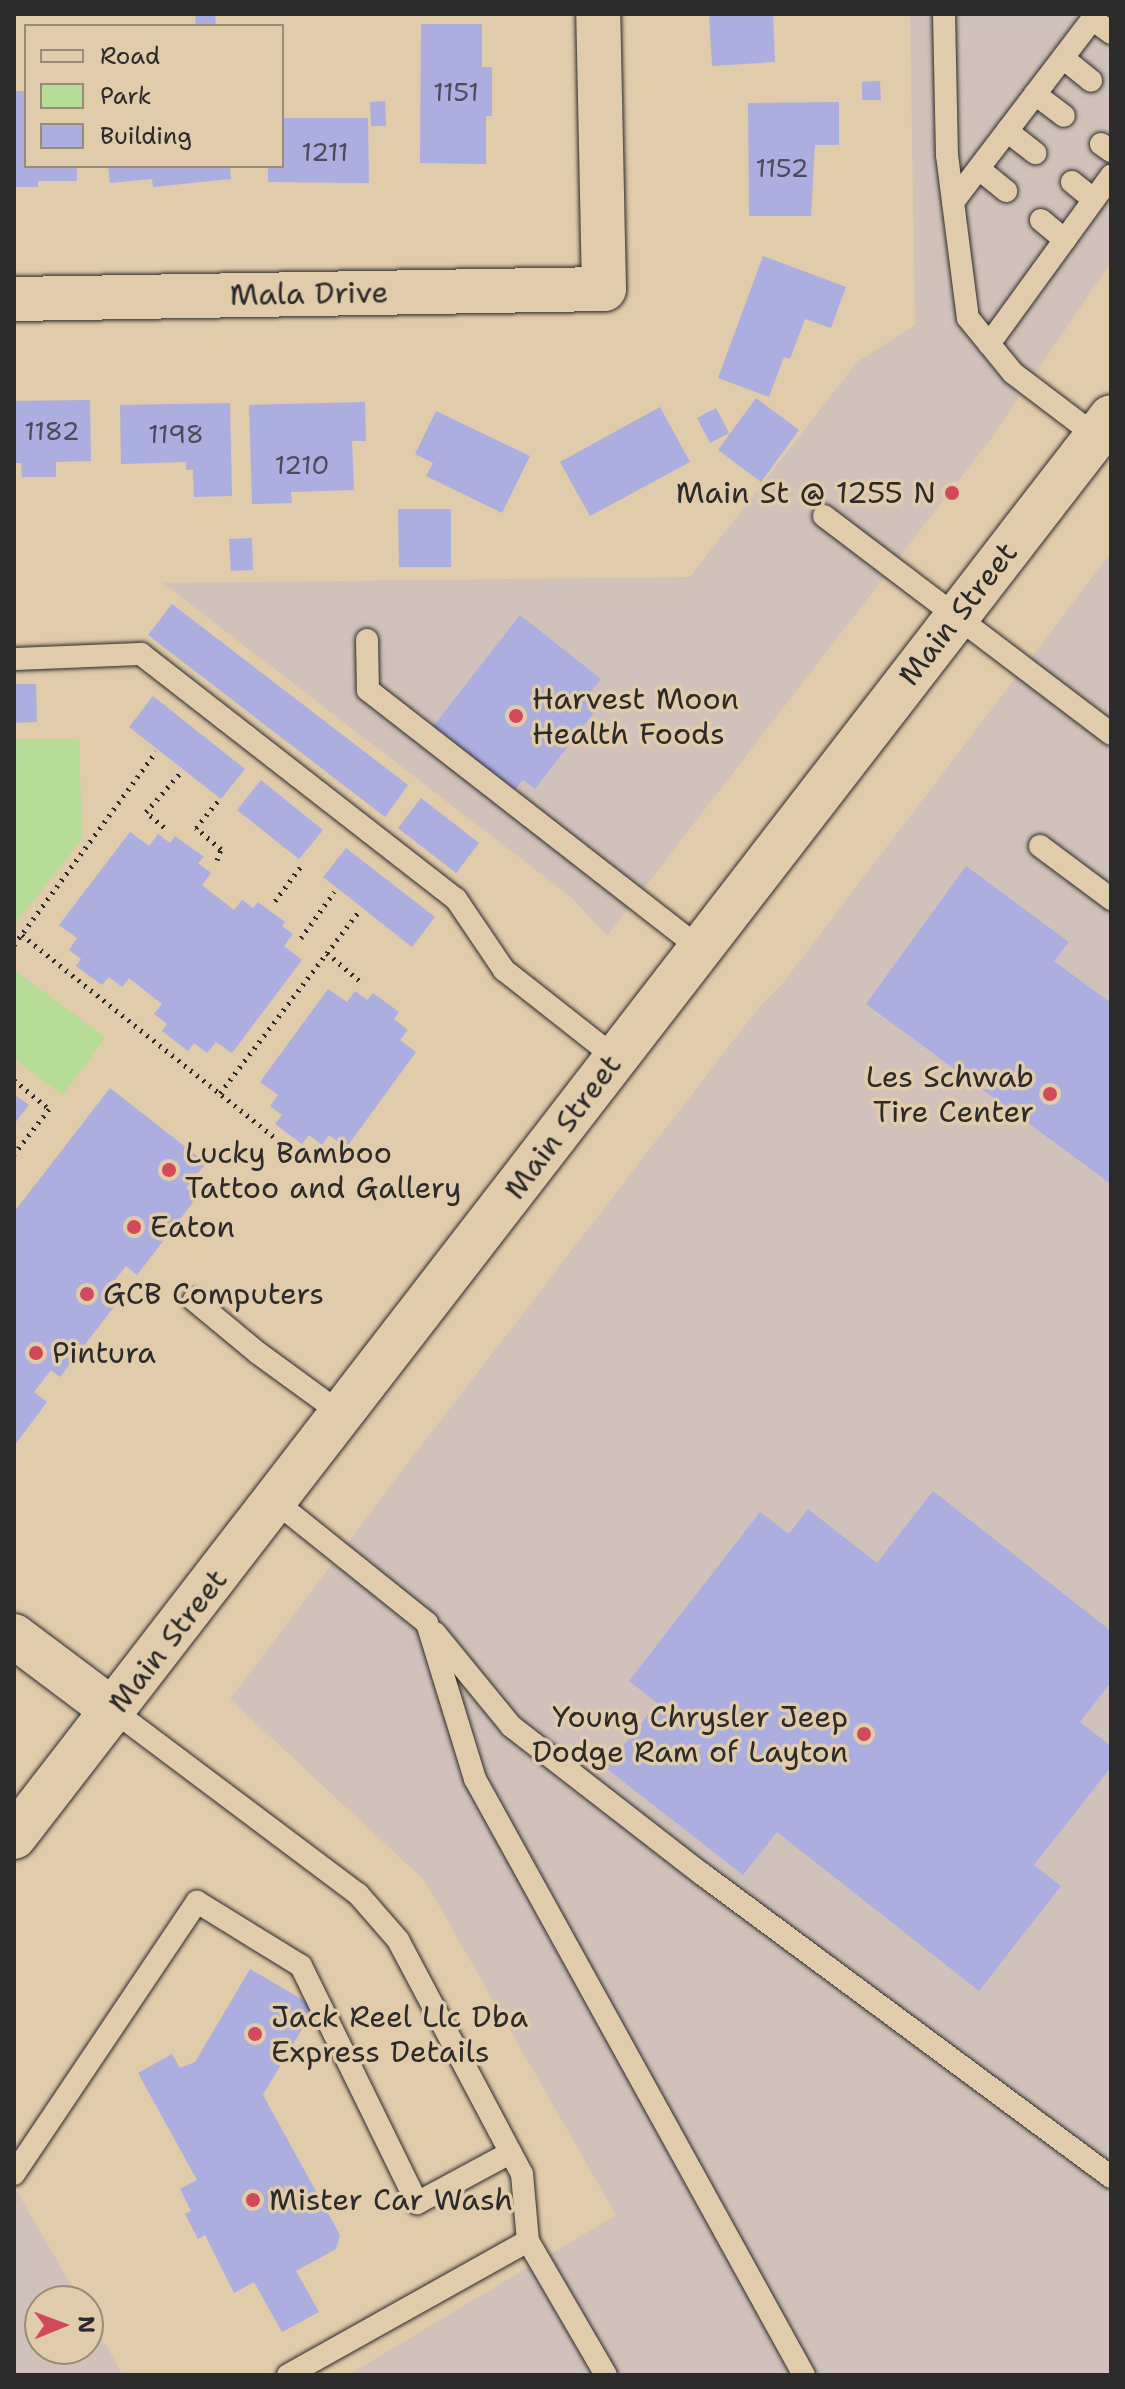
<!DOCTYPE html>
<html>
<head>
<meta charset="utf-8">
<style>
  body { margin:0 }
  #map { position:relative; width:1125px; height:2389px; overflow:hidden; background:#e0cbaa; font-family:"Shantell Sans",sans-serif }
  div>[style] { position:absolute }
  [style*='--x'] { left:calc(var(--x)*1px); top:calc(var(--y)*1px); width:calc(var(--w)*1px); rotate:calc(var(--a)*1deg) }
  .built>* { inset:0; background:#d0c2ba }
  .green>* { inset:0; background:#b6dc97 }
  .building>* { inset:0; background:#abaedf }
  .path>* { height:5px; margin-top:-2.5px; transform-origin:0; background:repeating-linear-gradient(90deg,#2b2b2b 0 2px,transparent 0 8px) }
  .roads { filter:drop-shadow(0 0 2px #2b2b2b) drop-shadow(0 0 2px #2b2b2b) }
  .lane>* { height:22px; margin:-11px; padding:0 11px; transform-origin:11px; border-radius:11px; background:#e0cbaa }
  .street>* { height:44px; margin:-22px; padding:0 22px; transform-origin:22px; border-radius:22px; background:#e0cbaa }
  .secondary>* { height:44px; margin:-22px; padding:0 22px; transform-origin:22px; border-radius:22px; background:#e0cbaa }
  .dots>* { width:22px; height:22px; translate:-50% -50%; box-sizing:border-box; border:4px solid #e0cbaa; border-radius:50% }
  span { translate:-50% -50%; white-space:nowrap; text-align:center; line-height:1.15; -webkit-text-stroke:7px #e0cbaa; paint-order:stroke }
  .number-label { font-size:26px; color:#4b4c58 }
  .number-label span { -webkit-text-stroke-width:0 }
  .street-label { font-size:30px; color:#2b2b2b }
  .poi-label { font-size:30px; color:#2b2b2b }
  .right { translate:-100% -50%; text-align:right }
  .left { translate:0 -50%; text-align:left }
  .frame { position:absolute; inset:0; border:16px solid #2b2b2b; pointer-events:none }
  .legend { position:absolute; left:24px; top:24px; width:260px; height:144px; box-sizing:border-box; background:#e0cbaa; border:2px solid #988b77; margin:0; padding:10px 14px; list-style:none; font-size:24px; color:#2b2b2b }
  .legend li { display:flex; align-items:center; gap:16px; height:40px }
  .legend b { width:40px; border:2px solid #988b77 }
  .north { position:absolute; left:24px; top:2285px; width:80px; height:80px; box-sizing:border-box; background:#e0cbaa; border:2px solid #988b77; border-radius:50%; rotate:89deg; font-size:22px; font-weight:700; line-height:32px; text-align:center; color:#2b2b2b }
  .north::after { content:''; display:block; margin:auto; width:28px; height:36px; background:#d1495b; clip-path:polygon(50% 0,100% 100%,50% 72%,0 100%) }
</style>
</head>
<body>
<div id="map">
  <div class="built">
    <i style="clip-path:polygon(910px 14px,1111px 14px,1111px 262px,990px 440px,607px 936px,572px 898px,163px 583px,690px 577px,857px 362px,915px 325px)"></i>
    <i style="clip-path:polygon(1111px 553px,1111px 2375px,348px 2375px,616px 2215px,425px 1881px,230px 1699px,414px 1455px,760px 1006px,782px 984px)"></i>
    <i style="clip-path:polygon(14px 2186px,80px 2301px,40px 2301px,40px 2349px,88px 2349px,88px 2314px,123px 2375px,14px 2375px)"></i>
  </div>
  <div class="green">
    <i style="clip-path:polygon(14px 739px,79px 739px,82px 839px,14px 925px)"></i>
    <i style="clip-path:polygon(14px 970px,105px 1037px,63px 1095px,14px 1059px)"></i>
  </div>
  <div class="building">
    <i style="clip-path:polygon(195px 14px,215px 14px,216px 26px,196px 26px)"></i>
    <i style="clip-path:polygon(709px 14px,773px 14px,775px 62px,712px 66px)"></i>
    <i style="clip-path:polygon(421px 24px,482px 24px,482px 67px,492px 67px,492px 116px,486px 116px,486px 164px,420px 163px)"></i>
    <i style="clip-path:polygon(880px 81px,881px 100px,862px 100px,862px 82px)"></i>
    <i style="clip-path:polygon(14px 91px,26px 91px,26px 166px,77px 166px,77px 181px,38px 181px,38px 187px,14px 187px)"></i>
    <i style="clip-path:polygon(385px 101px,386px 126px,371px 126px,370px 102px)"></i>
    <i style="clip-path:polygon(839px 102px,839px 145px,815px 145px,811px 216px,749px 216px,748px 103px)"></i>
    <i style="clip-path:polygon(283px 118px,368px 118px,369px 183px,268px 182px,268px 166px,282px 166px)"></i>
    <i style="clip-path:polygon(108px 166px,230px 166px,231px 179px,153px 187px,152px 179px,110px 183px)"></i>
    <i style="clip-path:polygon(763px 256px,846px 287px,831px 328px,805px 319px,790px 359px,784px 357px,769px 397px,718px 378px)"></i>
    <i style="clip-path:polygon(756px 398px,799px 430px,761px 482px,718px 450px)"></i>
    <i style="clip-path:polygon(90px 400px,91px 461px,56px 462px,56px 477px,22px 477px,21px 463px,14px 463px,14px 401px)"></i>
    <i style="clip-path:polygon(365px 402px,366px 441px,352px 441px,354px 490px,291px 492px,292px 503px,252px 504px,249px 405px)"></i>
    <i style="clip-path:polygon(230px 403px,232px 496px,194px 497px,193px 470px,186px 470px,186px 462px,121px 464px,120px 405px)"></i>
    <i style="clip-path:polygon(660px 407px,690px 462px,590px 516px,560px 462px)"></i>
    <i style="clip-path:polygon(716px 408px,729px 433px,710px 443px,697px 418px)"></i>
    <i style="clip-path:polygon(436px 411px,530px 456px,502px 513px,426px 476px,433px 463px,415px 454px)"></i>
    <i style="clip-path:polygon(398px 509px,451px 509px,451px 567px,399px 567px)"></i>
    <i style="clip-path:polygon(252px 538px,253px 570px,231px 571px,229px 539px)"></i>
    <i style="clip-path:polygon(172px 604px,408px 785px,385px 817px,148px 635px)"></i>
    <i style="clip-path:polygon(520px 615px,601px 679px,590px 693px,601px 703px,535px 789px,523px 780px,512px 793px,431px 729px)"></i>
    <i style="clip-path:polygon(14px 684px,36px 684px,37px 722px,14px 723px)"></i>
    <i style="clip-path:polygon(153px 696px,245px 769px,221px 799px,129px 727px)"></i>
    <i style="clip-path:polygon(261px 780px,323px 830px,299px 859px,237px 810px)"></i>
    <i style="clip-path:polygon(421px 798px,479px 843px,456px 873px,398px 828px)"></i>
    <i style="clip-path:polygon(130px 832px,149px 846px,158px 834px,170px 843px,175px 836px,204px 857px,198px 863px,211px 873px,202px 885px,234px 910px,242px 900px,253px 908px,258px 902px,285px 922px,282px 926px,293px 934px,284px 946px,302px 960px,232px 1053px,216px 1042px,207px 1053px,194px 1043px,188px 1051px,162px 1031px,167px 1024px,154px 1014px,162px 1004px,129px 978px,122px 987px,109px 977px,102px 985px,76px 966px,81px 959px,69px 950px,77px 938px,59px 925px)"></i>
    <i style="clip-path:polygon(346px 848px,435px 917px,412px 947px,323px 877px)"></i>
    <i style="clip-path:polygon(966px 866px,1069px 942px,1054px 961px,1111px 1003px,1111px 1184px,866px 1004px)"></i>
    <i style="clip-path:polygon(328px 989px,347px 1002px,355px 991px,367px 1000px,373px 993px,399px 1012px,394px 1019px,408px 1030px,400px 1040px,416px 1052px,346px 1148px,329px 1135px,322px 1145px,309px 1135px,302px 1144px,275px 1124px,282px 1115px,270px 1106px,278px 1095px,260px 1082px)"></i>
    <i style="clip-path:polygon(110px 1088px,206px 1163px,186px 1188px,197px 1197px,137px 1275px,126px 1266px,111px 1285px,123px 1295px,60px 1377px,51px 1370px,34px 1392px,47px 1402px,14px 1446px,14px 1212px)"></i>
    <i style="clip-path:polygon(14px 1094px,29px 1105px,14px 1124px)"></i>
    <i style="clip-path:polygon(933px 1491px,1111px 1631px,1111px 1682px,1080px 1722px,1111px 1746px,1111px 1767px,1034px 1865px,1061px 1886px,979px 1991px,777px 1832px,743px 1875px,606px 1768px,657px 1703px,629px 1681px,760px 1512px,789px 1534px,808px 1509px,877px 1563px)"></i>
    <i style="clip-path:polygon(250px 1969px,315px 2007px,263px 2095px,340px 2235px,336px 2249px,296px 2271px,319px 2312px,282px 2332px,254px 2282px,234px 2293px,205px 2235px,198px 2239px,185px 2214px,191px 2211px,180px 2189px,197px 2180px,138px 2073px,172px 2054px,180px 2068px,195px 2062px)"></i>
  </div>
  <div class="path">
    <i style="--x:164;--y:827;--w:23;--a:-140"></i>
    <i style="--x:146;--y:812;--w:53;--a:-48.8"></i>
    <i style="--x:217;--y:860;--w:12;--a:-70"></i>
    <i style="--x:221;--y:849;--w:33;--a:-140"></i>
    <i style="--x:196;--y:828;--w:35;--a:-51"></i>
    <i style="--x:275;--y:901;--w:44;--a:-53.4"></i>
    <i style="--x:22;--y:935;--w:327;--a:38.7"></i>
    <i style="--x:301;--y:938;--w:57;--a:-54.3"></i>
    <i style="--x:14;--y:945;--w:240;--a:-53.7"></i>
    <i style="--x:327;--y:953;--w:46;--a:40.6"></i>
    <i style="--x:14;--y:1080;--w:45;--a:39.6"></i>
    <i style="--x:49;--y:1109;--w:57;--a:127.9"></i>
    <i style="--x:220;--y:1093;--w:229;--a:-52.6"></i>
  </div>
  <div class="roads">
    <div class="lane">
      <i style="--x:944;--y:14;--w:141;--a:88.8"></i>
      <i style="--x:947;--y:155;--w:164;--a:82.7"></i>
      <i style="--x:968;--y:318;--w:71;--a:50.7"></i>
      <i style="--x:1013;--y:373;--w:104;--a:37.2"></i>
      <i style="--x:1092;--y:19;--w:24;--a:36"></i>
      <i style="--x:1063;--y:58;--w:36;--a:39"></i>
      <i style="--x:1035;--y:94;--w:36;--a:37"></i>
      <i style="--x:1007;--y:131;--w:36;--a:38"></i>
      <i style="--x:1101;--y:144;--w:12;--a:35"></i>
      <i style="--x:979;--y:169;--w:35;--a:39"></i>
      <i style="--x:1072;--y:182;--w:28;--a:39"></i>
      <i style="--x:953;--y:202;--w:236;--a:-52.7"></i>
      <i style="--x:1041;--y:220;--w:31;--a:40"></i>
      <i style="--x:989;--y:344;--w:208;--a:-54"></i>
      <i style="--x:824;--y:516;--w:360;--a:37.2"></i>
      <i style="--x:367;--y:640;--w:50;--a:88.9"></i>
      <i style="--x:368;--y:690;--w:420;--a:37.9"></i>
      <i style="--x:14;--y:659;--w:127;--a:-2.3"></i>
      <i style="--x:141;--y:654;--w:399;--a:37.9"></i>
      <i style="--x:456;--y:899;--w:86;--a:55.9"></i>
      <i style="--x:504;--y:970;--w:142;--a:38.2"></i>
      <i style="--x:1040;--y:846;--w:89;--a:36.7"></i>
      <i style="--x:194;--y:1300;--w:83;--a:39.6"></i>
      <i style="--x:258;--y:1353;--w:105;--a:36.1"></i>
      <i style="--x:276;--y:1502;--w:193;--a:38.7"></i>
      <i style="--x:427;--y:1623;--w:163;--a:72.9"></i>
      <i style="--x:475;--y:1779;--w:681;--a:61.1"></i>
      <i style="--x:435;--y:1633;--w:120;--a:50.7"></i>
      <i style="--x:511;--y:1726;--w:242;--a:37.8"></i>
      <i style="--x:702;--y:1874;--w:509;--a:36.53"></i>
      <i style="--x:114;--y:1711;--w:305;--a:36.9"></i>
      <i style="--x:358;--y:1894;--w:61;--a:49"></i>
      <i style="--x:398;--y:1940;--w:265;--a:62.1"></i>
      <i style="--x:522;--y:2174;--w:67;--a:84.9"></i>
      <i style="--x:528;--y:2241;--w:155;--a:59.8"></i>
      <i style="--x:14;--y:2174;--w:328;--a:-56.1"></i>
      <i style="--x:197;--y:1902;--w:122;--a:31.6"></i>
      <i style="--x:301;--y:1966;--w:264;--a:63.9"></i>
      <i style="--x:417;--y:2203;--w:106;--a:-28.3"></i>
      <i style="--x:288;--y:2375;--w:275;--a:-29.2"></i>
    </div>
    <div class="street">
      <i style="--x:14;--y:299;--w:590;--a:-0.97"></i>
      <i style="--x:604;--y:289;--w:275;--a:-91.2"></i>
      <i style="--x:14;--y:1636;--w:125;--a:36.9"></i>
    </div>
    <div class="secondary">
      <i style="--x:14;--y:1837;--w:1794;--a:-52.31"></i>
    </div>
  </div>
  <div class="dots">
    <i style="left:952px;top:493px;background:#d1495b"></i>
    <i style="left:516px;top:716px;background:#d1495b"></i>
    <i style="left:1050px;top:1094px;background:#d1495b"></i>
    <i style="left:169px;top:1170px;background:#d1495b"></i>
    <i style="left:134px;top:1227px;background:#d1495b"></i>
    <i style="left:87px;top:1294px;background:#d1495b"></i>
    <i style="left:36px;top:1353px;background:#d1495b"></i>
    <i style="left:864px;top:1734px;background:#d1495b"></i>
    <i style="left:255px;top:2034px;background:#d1495b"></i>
    <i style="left:253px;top:2200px;background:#d1495b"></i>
  </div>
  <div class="number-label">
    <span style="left:456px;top:92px">1151</span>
    <span style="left:325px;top:152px">1211</span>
    <span style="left:782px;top:168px">1152</span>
    <span style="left:52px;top:431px">1182</span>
    <span style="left:176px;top:434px">1198</span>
    <span style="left:302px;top:465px">1210</span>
  </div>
  <div class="street-label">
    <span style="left:309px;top:294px;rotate:-1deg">Mala Drive</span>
    <span style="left:958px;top:614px;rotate:-52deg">Main Street</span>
    <span style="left:563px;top:1127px;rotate:-53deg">Main Street</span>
    <span style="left:168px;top:1641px;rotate:-52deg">Main Street</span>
  </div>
  <div class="poi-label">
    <span class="right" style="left:936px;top:493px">Main St @ 1255 N</span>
    <span class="left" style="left:532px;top:716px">Harvest Moon<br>Health Foods</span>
    <span class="right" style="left:1034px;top:1094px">Les Schwab<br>Tire Center</span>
    <span class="left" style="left:185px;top:1170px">Lucky Bamboo<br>Tattoo and Gallery</span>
    <span class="left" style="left:150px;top:1227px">Eaton</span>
    <span class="left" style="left:103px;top:1294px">GCB Computers</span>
    <span class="left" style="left:52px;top:1353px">Pintura</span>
    <span class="right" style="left:848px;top:1734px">Young Chrysler Jeep<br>Dodge Ram of Layton</span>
    <span class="left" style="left:271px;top:2034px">Jack Reel Llc Dba<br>Express Details</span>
    <span class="left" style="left:269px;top:2200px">Mister Car Wash</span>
  </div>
  <div class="frame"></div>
  <ul class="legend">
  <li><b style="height:10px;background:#e0cbaa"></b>Road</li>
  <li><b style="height:22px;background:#b6dc97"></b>Park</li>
  <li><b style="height:22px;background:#abaedf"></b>Building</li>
  </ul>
  <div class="north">N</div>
</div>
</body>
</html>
